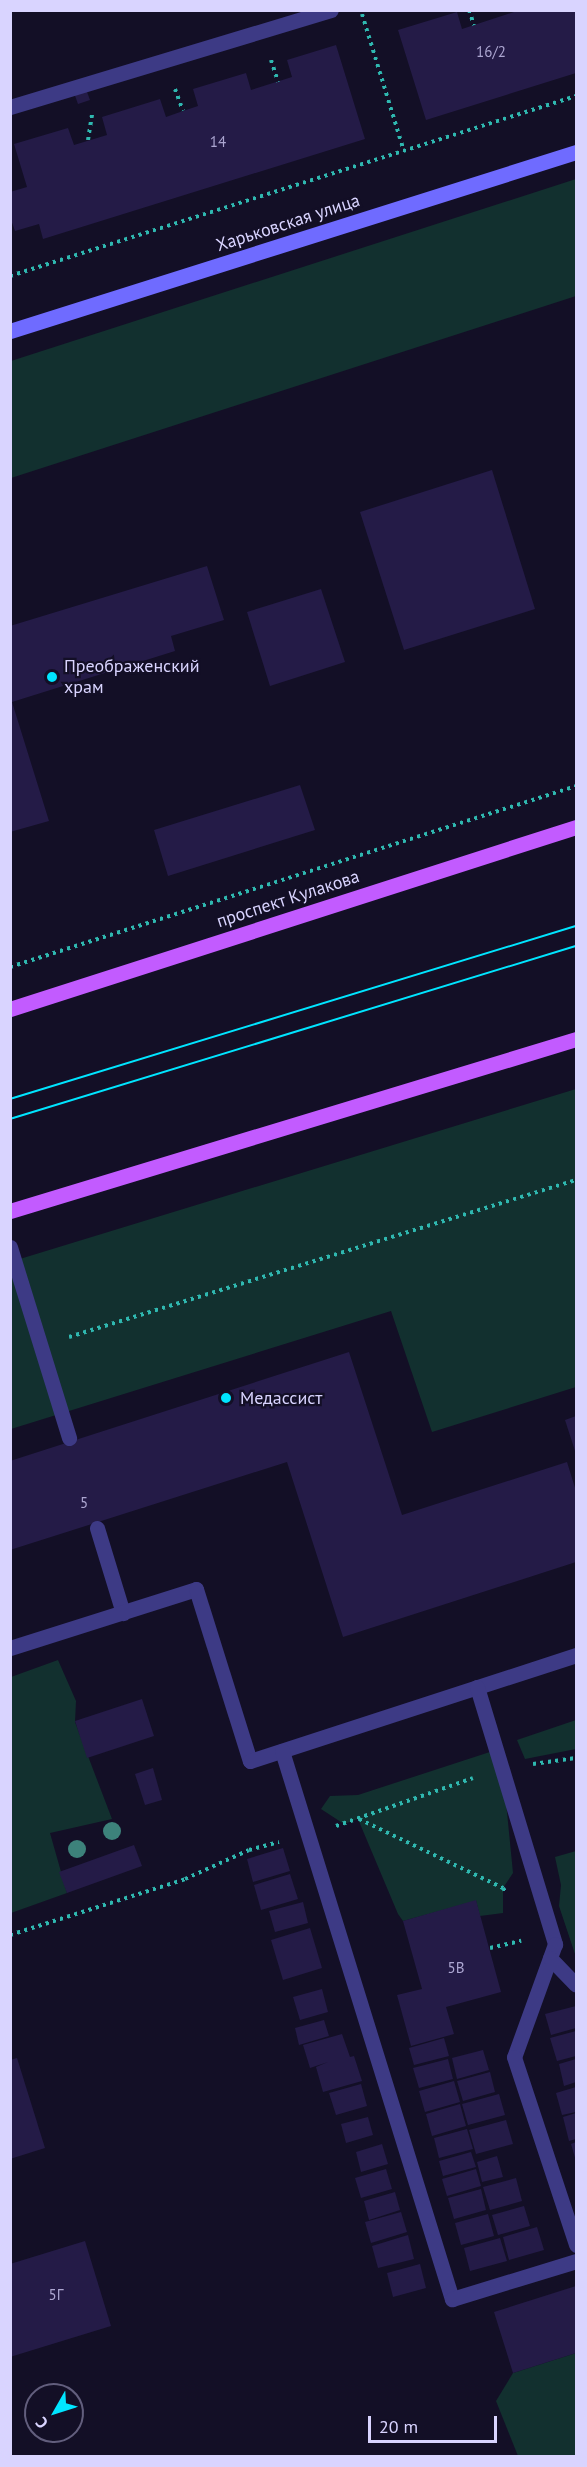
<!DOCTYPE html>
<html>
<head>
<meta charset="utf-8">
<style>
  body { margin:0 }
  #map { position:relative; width:587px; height:2467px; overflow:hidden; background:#130f26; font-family:"PT Sans",sans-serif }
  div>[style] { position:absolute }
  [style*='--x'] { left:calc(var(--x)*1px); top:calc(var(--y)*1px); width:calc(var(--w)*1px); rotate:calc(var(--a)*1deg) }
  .green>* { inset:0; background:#12302f }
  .building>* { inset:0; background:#241b47 }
  .path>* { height:4px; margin-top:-2px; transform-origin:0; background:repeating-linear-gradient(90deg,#2fb8b0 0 3px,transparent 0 7.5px) }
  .lane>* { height:15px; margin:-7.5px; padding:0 7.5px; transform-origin:7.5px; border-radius:7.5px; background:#3d3a85 }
  .secondary>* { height:15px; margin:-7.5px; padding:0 7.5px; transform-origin:7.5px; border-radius:7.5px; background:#6f6bff }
  .primary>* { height:15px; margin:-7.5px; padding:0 7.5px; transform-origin:7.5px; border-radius:7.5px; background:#c25bff }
  .tram>* { height:1.5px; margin:-0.75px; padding:0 0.75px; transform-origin:0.75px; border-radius:0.75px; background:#00e5ff }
  .trees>* { width:18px; height:18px; margin:-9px; border-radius:50%; background:#3d827b }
  .dots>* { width:16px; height:16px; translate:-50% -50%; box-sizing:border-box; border:3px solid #130f26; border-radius:50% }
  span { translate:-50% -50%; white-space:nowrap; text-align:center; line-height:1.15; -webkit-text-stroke:4.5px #130f26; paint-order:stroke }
  .number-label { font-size:15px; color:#aca6d1 }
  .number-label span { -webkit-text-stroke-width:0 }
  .street-label { font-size:18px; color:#d9d4ff }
  .poi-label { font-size:18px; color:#d9d4ff }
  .left { translate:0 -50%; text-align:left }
  .frame { position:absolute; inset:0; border:12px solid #d9d4ff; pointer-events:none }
  .north { position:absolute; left:24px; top:2383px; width:60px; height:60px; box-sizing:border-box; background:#130f26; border:2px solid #625e7d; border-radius:50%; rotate:231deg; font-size:16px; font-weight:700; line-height:24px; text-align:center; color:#d9d4ff }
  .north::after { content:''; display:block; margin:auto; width:21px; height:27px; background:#00e5ff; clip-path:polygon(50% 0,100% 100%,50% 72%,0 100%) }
  .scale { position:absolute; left:368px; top:2416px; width:129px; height:27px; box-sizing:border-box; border:3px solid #d9d4ff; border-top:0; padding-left:8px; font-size:18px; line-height:21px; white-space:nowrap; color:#d9d4ff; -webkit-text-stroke:4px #130f26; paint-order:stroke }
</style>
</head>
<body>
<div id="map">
  <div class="green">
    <i style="clip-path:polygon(576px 179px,576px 296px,11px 478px,11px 361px)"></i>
    <i style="clip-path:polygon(576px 1089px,576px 1387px,432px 1432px,391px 1311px,11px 1429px,10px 1262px)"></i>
    <i style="clip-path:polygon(58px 1660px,76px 1701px,75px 1722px,112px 1819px,50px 1833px,67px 1893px,11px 1913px,11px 1677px)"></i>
    <i style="clip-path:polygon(576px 1720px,576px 1749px,525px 1759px,517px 1740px)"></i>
    <i style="clip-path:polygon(496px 1750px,506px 1802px,513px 1873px,503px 1888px,503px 1913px,480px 1916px,476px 1901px,403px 1921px,398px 1914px,358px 1819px,344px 1824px,321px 1809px,330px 1796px,358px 1795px)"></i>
    <i style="clip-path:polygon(576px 1851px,576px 1957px,559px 1906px,561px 1885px,555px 1857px)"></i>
    <i style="clip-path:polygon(576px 2353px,576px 2456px,518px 2456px,496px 2401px,513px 2373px)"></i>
  </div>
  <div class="building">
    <i style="clip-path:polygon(520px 10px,576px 10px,576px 73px,426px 120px,398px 30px,457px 12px,462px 29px)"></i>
    <i style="clip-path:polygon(336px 45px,365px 139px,43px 239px,39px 224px,15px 231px,10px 217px,10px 192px,27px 187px,14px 144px,68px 128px,74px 145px,107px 135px,102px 117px,160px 99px,166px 117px,183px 111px,198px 106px,193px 89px,246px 73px,251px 90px,292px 77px,287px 60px)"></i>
    <i style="clip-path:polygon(86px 89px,90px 100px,78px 104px,74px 93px)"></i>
    <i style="clip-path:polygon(492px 470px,535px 609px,404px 650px,360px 512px)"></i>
    <i style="clip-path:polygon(207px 566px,224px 620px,171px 636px,175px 651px,12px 702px,49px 821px,10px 832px,10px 626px)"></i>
    <i style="clip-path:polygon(321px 589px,345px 662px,270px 686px,247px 612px)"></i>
    <i style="clip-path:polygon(300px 785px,315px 830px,168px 876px,154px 830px)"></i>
    <i style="clip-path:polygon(349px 1352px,402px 1515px,567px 1462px,576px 1491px,576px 1562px,343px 1637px,287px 1462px,10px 1550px,10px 1461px)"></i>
    <i style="clip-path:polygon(576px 1416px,576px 1454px,565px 1420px)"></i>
    <i style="clip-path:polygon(142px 1699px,154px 1736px,87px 1758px,75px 1721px)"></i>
    <i style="clip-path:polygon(153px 1768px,162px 1800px,145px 1805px,135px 1774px)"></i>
    <i style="clip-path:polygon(134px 1845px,142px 1866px,67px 1893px,59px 1872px)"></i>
    <i style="clip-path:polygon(283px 1848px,290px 1871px,253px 1882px,247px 1859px)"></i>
    <i style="clip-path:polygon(290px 1874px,298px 1899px,261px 1910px,254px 1885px)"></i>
    <i style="clip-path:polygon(476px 1900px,501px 1992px,446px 2007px,454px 2034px,411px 2046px,397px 1995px,422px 1989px,403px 1921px)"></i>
    <i style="clip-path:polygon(303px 1902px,308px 1923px,275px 1932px,269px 1911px)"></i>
    <i style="clip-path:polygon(310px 1928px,322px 1968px,283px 1980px,271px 1940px)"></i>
    <i style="clip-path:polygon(322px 1989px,328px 2012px,300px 2020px,293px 1997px)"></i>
    <i style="clip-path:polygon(576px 2006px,576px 2028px,551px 2035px,545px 2014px)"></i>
    <i style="clip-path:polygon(324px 2020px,329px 2036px,299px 2045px,295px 2028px)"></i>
    <i style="clip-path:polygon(576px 2031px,576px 2056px,557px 2061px,550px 2038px)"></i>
    <i style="clip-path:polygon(342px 2034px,350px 2057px,354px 2056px,362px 2081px,323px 2092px,316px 2067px,328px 2062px,310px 2068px,303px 2045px)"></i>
    <i style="clip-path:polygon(444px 2038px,449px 2056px,414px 2065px,409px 2048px)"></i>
    <i style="clip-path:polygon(483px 2050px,489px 2070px,457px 2079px,452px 2058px)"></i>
    <i style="clip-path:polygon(17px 2058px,45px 2148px,10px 2159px,10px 2060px)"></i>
    <i style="clip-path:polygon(448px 2059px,453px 2079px,419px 2088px,413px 2068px)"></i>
    <i style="clip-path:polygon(576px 2059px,576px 2082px,564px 2086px,559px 2064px)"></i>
    <i style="clip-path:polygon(490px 2072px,495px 2092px,463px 2101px,457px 2081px)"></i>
    <i style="clip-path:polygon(454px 2081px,460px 2102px,425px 2112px,419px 2091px)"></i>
    <i style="clip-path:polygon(361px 2084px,367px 2106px,336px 2115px,329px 2093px)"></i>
    <i style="clip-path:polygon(576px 2087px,576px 2112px,562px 2115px,556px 2093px)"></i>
    <i style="clip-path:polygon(499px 2094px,505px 2115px,468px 2125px,462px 2104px)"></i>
    <i style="clip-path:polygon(460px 2104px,466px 2126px,432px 2136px,426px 2114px)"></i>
    <i style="clip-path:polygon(576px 2113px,576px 2139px,569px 2141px,563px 2117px)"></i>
    <i style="clip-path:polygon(368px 2117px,373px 2135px,346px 2143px,341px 2124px)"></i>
    <i style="clip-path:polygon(506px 2120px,513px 2144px,476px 2154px,469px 2130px)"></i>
    <i style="clip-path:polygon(467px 2129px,473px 2149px,439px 2158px,434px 2138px)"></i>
    <i style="clip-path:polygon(576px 2142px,576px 2161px,571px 2144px)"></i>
    <i style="clip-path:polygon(382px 2144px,388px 2164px,361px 2172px,356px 2152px)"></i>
    <i style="clip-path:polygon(471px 2152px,476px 2167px,443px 2176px,439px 2161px)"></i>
    <i style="clip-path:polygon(497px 2156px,503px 2177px,482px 2182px,477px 2162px)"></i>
    <i style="clip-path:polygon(386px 2169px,392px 2189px,361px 2198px,355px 2178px)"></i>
    <i style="clip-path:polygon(476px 2169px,481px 2186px,447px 2196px,442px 2179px)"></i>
    <i style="clip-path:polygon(516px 2178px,522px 2201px,490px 2210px,483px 2187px)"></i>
    <i style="clip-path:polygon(481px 2189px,486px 2210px,454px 2219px,448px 2198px)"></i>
    <i style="clip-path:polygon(395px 2192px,400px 2210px,369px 2220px,364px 2201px)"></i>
    <i style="clip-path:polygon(524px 2206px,530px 2226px,498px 2235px,492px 2215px)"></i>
    <i style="clip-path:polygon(401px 2212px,407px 2232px,371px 2243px,365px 2222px)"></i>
    <i style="clip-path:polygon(488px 2214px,494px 2236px,461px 2245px,455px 2223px)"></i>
    <i style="clip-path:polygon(537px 2227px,544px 2250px,509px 2260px,503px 2237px)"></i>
    <i style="clip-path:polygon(408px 2235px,414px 2259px,378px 2268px,372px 2246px)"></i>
    <i style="clip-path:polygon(500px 2238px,507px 2261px,470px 2271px,464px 2248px)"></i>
    <i style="clip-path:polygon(85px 2241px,111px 2326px,10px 2357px,10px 2264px)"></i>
    <i style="clip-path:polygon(420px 2264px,426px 2288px,393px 2297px,387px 2273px)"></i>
    <i style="clip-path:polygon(576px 2286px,576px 2353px,513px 2373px,494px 2312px)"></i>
  </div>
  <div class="path">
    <i style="--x:469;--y:10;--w:16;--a:72"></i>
    <i style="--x:362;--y:14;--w:143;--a:73"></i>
    <i style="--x:271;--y:60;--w:23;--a:72"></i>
    <i style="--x:175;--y:89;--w:23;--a:70"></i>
    <i style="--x:88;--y:140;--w:26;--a:-81"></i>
    <i style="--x:10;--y:276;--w:594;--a:-17.64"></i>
    <i style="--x:10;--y:967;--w:594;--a:-17.73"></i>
    <i style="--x:69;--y:1337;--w:531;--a:-17.21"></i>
    <i style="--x:533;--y:1764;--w:43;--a:-7.9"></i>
    <i style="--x:359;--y:1819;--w:160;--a:25.6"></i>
    <i style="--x:503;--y:1888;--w:4;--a:56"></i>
    <i style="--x:336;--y:1826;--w:145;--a:-19.3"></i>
    <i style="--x:10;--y:1935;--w:184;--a:-17.7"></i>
    <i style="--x:185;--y:1879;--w:70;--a:-24.4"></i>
    <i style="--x:249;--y:1850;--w:31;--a:-15"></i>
    <i style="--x:490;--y:1948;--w:32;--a:-13"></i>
  </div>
  <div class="lane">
    <i style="--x:10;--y:107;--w:335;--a:-16.8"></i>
    <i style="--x:10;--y:1247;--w:200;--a:72.8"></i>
    <i style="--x:97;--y:1528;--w:89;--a:73"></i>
    <i style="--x:10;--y:1648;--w:195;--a:-17.6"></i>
    <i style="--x:196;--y:1589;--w:180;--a:72.6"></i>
    <i style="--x:250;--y:1761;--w:343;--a:-18"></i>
    <i style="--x:477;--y:1687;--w:269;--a:73.1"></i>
    <i style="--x:555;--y:1944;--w:120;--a:109.9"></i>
    <i style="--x:514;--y:2057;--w:198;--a:71.7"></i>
    <i style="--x:282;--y:1751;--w:574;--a:72.77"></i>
    <i style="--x:452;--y:2299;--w:130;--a:-17"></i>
    <i style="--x:550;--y:1958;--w:37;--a:46"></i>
  </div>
  <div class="secondary">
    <i style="--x:10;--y:331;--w:594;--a:-17.55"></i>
  </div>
  <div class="primary">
    <i style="--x:10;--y:1009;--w:595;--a:-17.83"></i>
    <i style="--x:10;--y:1211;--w:592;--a:-16.9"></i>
  </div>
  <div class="tram">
    <i style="--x:10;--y:1099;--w:592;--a:-17"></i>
    <i style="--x:10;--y:1119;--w:592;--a:-17"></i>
  </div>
  <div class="trees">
    <i style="left:112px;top:1831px"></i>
    <i style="left:77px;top:1849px"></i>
  </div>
  <div class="dots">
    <i style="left:52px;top:677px;background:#00e5ff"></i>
    <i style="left:226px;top:1398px;background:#00e5ff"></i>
  </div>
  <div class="number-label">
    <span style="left:491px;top:52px">16/2</span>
    <span style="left:218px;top:142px">14</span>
    <span style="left:84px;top:1503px">5</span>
    <span style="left:456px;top:1968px">5В</span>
    <span style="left:56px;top:2295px">5Г</span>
  </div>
  <div class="street-label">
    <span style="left:288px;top:223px;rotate:-18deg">Харьковская улица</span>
    <span style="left:288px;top:899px;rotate:-18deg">проспект Кулакова</span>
  </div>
  <div class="poi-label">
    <span class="left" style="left:64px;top:677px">Преображенский<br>храм</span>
    <span class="left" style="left:240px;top:1398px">Медассист</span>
  </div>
  <div class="frame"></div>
  <div class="north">С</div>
  <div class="scale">20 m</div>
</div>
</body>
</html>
